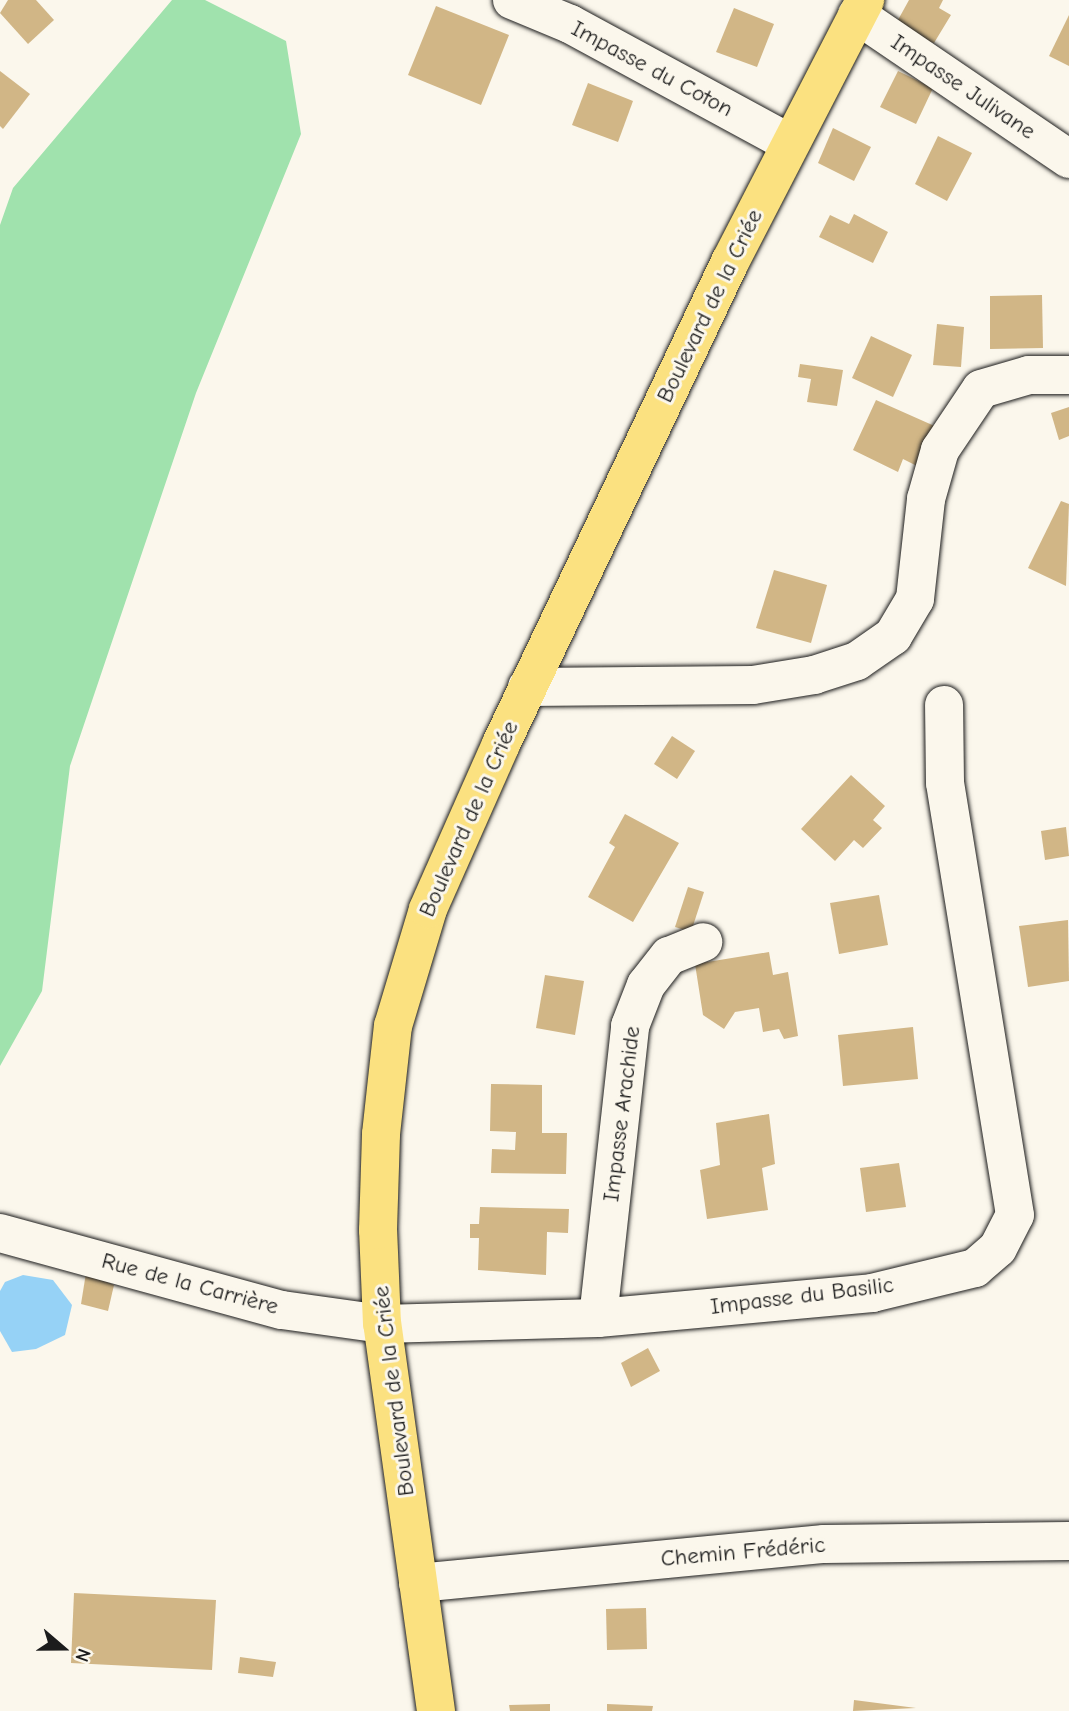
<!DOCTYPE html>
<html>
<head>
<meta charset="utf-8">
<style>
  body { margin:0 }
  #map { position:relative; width:1069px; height:1711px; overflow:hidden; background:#fbf7ec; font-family:"Comic Neue",sans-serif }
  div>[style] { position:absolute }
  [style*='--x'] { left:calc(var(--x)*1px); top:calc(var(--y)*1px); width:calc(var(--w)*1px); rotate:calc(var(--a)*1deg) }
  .green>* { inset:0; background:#a0e2ad }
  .water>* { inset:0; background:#96d2f6 }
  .building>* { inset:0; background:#d1b686 }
  .roads { filter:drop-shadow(0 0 2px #1c1c1c) drop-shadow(0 0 2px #1c1c1c) }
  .minor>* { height:38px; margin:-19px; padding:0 19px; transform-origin:19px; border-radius:19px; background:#fbf7ec }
  .major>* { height:38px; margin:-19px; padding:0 19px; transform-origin:19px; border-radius:19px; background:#fbe180 }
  span { translate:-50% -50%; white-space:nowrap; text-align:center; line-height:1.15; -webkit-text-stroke:6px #fbf7ec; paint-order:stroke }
  .street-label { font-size:23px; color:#1c1c1c }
  .north { position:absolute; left:28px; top:1613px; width:70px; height:70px; -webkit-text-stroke:5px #fbf7ec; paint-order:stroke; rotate:110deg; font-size:19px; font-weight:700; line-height:28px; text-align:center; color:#1c1c1c }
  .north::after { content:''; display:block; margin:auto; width:24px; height:32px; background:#1c1c1c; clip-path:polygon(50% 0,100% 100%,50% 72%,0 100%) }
</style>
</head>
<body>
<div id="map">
  <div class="green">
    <i style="clip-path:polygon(172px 0,205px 0,286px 41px,301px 134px,196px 393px,70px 766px,42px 991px,0 1066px,0 225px,13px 188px)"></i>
  </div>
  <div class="water">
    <i style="clip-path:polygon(23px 1275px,53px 1280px,72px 1305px,65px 1335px,36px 1349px,12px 1352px,0 1331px,0 1291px,5px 1282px)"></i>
  </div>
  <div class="building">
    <i style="clip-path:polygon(8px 0,36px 0,54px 20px,28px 44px,0 13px)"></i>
    <i style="clip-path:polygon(909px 0,943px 0,939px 8px,951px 15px,934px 43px,893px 29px)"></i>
    <i style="clip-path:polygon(436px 6px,509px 35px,481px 105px,408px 75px)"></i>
    <i style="clip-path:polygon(734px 8px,774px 24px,757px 67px,716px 52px)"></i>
    <i style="clip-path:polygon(1069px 15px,1069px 66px,1049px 56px)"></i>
    <i style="clip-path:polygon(0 71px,30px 94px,3px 129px,0 126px)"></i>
    <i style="clip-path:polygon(898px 71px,933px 88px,916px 124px,880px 107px)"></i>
    <i style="clip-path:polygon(588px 83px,633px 101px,618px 142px,572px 125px)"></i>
    <i style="clip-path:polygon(833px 128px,871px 147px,854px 181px,818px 163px)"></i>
    <i style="clip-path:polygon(938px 136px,972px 153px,947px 201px,915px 184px)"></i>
    <i style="clip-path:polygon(854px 214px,888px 232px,873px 263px,819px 237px,830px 215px,849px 224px)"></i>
    <i style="clip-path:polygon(1042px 295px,1043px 348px,990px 349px,990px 296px)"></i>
    <i style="clip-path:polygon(937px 324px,964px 327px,961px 367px,933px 365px)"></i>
    <i style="clip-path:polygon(871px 336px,912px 355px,893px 397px,852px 378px)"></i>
    <i style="clip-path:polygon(800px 364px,843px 370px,837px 406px,807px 402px,811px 379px,798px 377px)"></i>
    <i style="clip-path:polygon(876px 400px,939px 428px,921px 468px,903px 459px,898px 472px,853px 450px)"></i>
    <i style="clip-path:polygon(1069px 407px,1069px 436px,1059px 440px,1051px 413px)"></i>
    <i style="clip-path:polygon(1061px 501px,1069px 504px,1066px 586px,1028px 568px)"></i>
    <i style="clip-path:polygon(774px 570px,827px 585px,811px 643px,756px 628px)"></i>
    <i style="clip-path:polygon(672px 736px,695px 751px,677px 779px,654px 764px)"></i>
    <i style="clip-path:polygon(851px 775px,885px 806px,873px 820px,882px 828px,863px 848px,854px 840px,835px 861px,801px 829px)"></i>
    <i style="clip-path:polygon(625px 814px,679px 843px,633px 922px,588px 897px,615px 847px,609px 843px)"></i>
    <i style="clip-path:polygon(1066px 827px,1069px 856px,1045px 860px,1041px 831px)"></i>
    <i style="clip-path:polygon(688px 887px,704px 892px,691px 932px,675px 927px)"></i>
    <i style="clip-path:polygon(879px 895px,888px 945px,839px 954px,830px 903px)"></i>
    <i style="clip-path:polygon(1068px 920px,1069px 981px,1028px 987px,1019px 926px)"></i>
    <i style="clip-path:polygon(769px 952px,773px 975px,788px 972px,798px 1036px,784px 1039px,779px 1029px,763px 1032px,759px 1008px,735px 1012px,724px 1029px,703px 1015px,695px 964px)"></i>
    <i style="clip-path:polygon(545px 975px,584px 981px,575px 1035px,536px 1028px)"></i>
    <i style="clip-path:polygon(913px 1027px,918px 1079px,843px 1086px,838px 1035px)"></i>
    <i style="clip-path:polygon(491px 1084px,542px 1085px,542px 1133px,567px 1133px,566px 1174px,491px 1173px,492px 1149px,515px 1150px,516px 1132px,490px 1131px)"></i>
    <i style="clip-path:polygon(769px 1114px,775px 1164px,762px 1168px,768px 1210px,707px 1219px,700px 1170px,720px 1165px,716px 1123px)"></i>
    <i style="clip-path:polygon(899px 1163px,906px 1207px,866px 1212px,860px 1168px)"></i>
    <i style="clip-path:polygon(480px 1207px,569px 1209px,568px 1233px,547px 1232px,546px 1275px,478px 1270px,479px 1238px,470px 1238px,470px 1224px,479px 1224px)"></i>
    <i style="clip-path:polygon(86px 1273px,114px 1285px,108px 1311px,81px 1304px)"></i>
    <i style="clip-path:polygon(648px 1348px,660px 1371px,631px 1387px,621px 1363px)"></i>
    <i style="clip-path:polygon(74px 1593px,216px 1600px,212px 1670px,71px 1663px)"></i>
    <i style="clip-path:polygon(646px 1608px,647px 1649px,607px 1650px,606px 1609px)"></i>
    <i style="clip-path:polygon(240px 1657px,276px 1662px,273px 1677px,238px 1673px)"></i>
    <i style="clip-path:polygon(854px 1700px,916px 1708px,853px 1711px)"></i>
    <i style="clip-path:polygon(550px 1704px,550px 1711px,510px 1711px,509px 1705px)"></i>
    <i style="clip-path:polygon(607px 1704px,653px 1706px,652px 1711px,607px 1711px)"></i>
  </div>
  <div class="roads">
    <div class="minor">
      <i style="--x:512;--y:0;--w:63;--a:22.5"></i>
      <i style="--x:570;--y:24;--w:249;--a:28.5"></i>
      <i style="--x:857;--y:15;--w:256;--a:34.2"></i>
      <i style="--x:527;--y:687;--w:226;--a:-0.5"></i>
      <i style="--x:753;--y:685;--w:62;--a:-9.3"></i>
      <i style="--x:814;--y:675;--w:45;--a:-18"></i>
      <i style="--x:857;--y:661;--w:44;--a:-34.8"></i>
      <i style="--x:893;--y:636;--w:43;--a:-59.3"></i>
      <i style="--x:915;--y:599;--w:101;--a:-83.7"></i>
      <i style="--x:926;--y:499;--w:51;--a:-74.1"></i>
      <i style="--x:940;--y:450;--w:73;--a:-56.1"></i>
      <i style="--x:981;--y:389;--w:50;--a:-16.3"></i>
      <i style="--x:1029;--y:375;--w:40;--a:0"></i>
      <i style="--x:0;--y:1233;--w:292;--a:15.3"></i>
      <i style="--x:282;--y:1310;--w:101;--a:8"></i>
      <i style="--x:382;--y:1324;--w:216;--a:-1.6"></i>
      <i style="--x:598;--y:1318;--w:275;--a:-5.2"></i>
      <i style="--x:872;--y:1293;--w:106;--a:-13.6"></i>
      <i style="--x:975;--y:1268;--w:30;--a:-41"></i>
      <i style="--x:998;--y:1248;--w:37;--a:-63"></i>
      <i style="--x:1015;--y:1215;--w:438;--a:-99.2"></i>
      <i style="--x:945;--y:783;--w:78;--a:-90.7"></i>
      <i style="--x:598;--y:1318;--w:294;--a:-83.7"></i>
      <i style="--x:630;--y:1026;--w:44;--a:-68.7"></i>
      <i style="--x:646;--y:985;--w:37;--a:-52"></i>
      <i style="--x:669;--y:956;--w:37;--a:-22"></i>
      <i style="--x:418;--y:1583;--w:408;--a:-5.5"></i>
      <i style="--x:824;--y:1544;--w:245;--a:-0.7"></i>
    </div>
    <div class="major">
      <i style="--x:436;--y:1711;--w:391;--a:-97.9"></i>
      <i style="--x:382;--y:1324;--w:94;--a:-92.4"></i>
      <i style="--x:378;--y:1230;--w:96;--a:-88.2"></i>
      <i style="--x:381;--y:1134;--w:109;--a:-83.7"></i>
      <i style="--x:393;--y:1026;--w:122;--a:-73.3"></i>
      <i style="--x:428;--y:909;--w:180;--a:-66.1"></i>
      <i style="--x:501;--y:744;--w:534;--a:-64.59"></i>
      <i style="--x:730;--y:262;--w:295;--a:-62.7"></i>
    </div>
  </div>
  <div class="street-label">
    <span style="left:652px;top:69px;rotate:28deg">Impasse du Coton</span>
    <span style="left:963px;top:87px;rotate:34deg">Impasse Julivane</span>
    <span style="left:710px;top:306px;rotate:-64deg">Boulevard de la Criée</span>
    <span style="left:469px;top:819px;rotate:-66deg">Boulevard de la Criée</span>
    <span style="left:622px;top:1114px;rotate:-83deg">Impasse Arachide</span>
    <span style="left:190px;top:1284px;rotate:15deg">Rue de la Carrière</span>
    <span style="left:802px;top:1296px;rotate:-7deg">Impasse du Basilic</span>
    <span style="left:394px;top:1391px;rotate:-97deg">Boulevard de la Criée</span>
    <span style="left:743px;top:1552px;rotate:-5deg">Chemin Frédéric</span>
  </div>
  <div class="north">N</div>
</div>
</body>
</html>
